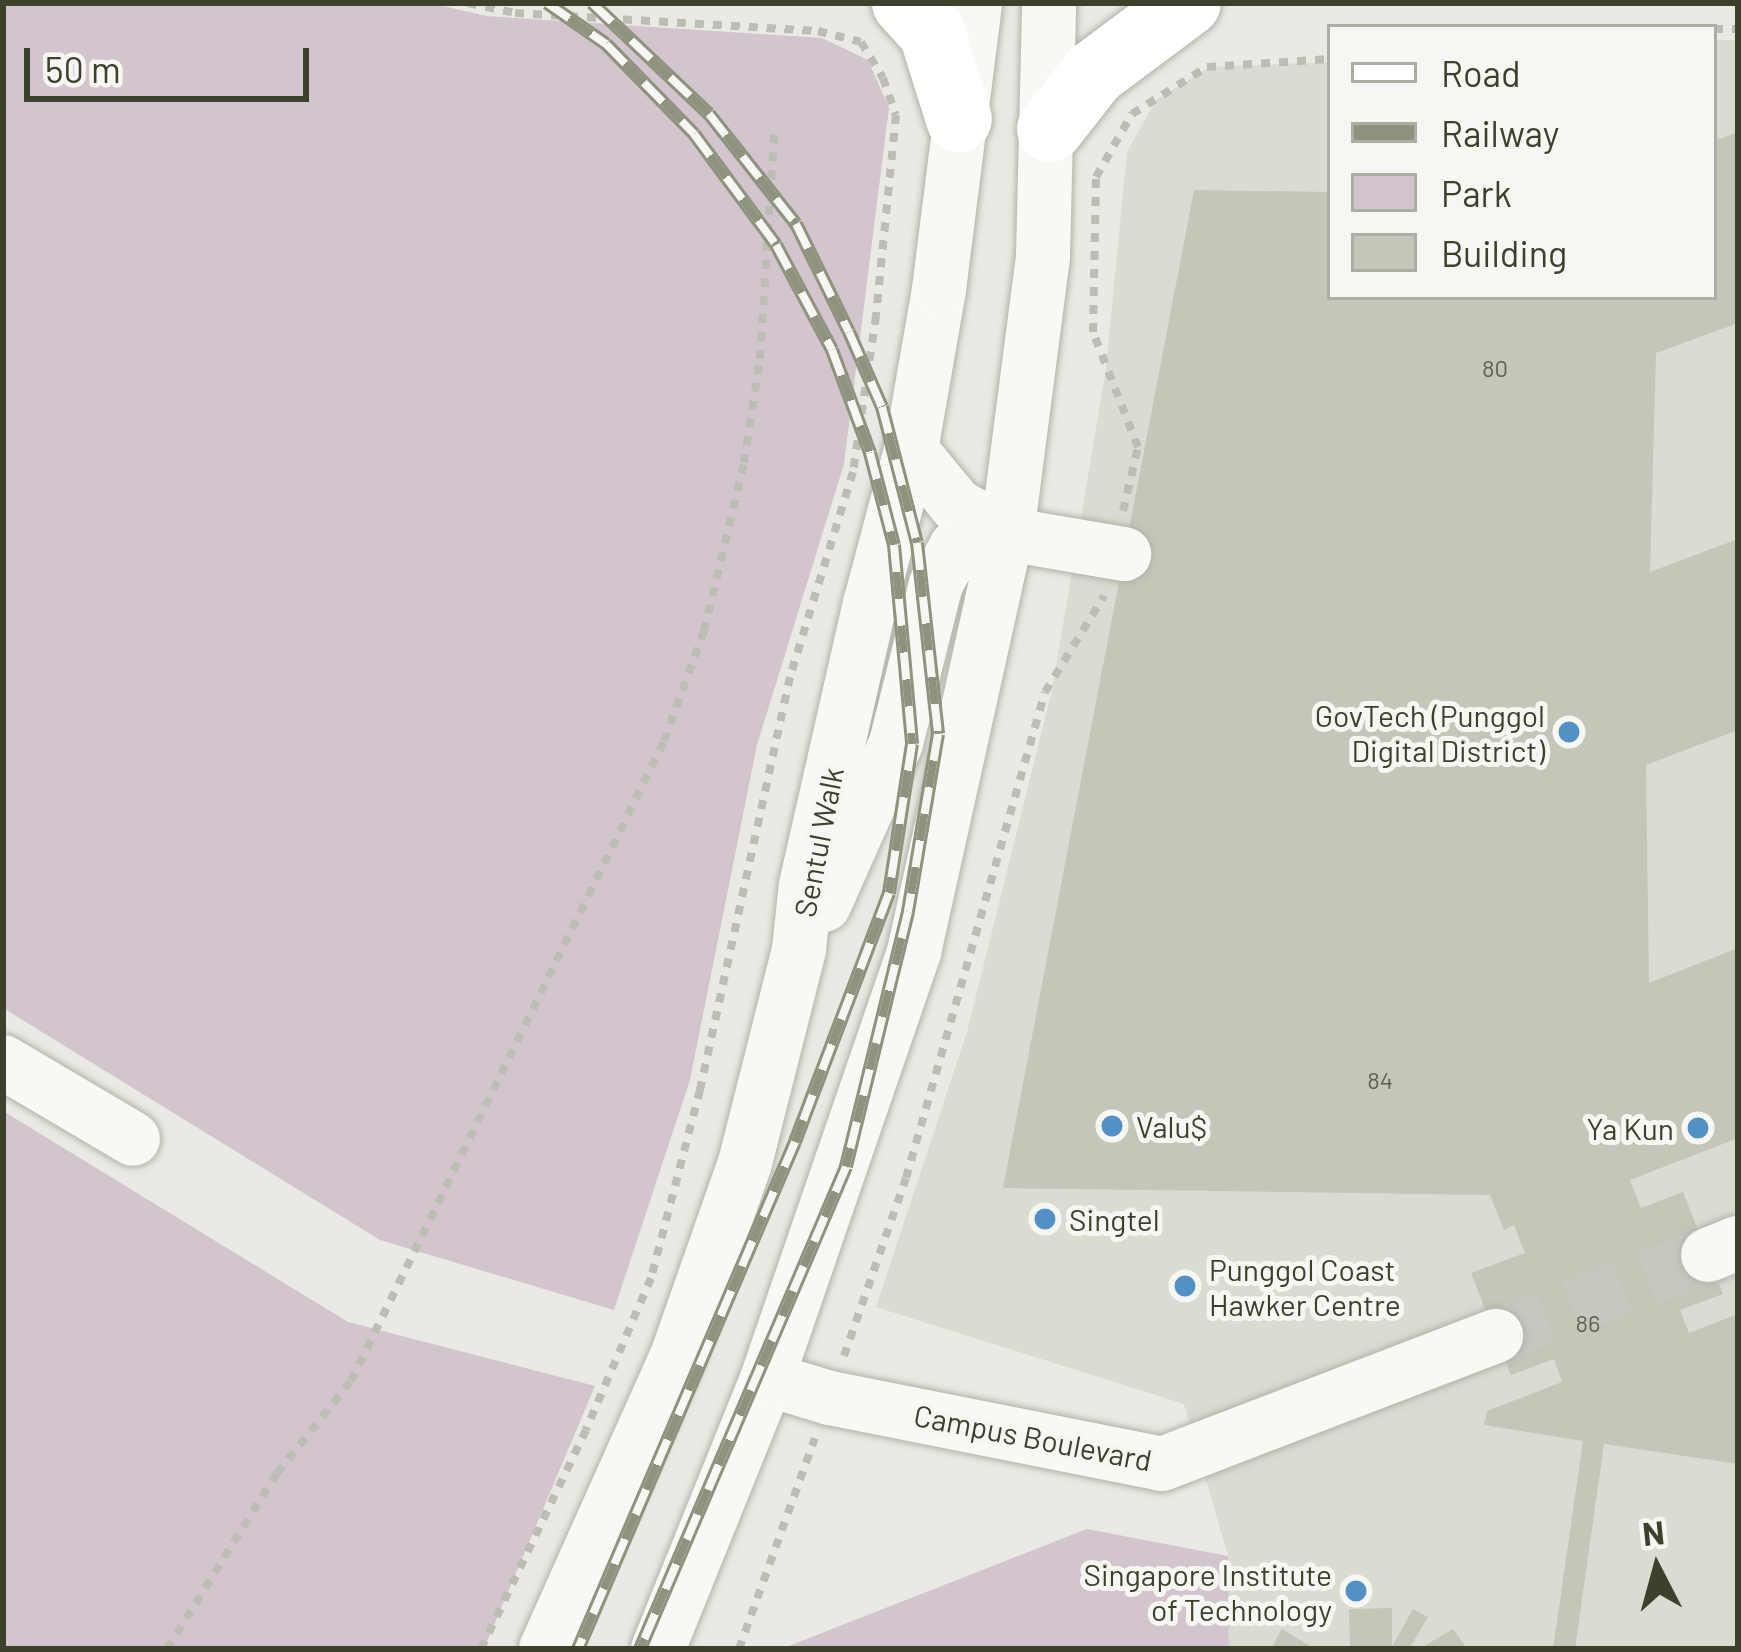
<!DOCTYPE html>
<html>
<head>
<meta charset="utf-8">
<style>
  body { margin:0 }
  #map { position:relative; width:1741px; height:1652px; overflow:hidden; background:#e8eae3; font-family:Barlow,sans-serif }
  div>[style] { position:absolute }
  [style*='--x'] { left:calc(var(--x)*1px); top:calc(var(--y)*1px); width:calc(var(--w)*1px); rotate:calc(var(--a)*1deg) }
  .built>* { inset:0; background:#d9dcd1 }
  .green>* { inset:0; background:#d3c5ce }
  .building>* { inset:0; background:#c4c6ba }
  .minor-tunnel>* { height:54px; margin-top:-27px; transform-origin:0; background:repeating-linear-gradient(90deg,#c6c8be 0 54px,transparent 0 81px) }
  .path>* { height:8px; margin-top:-4px; transform-origin:0; background:repeating-linear-gradient(90deg,#bcbeb5 0 9px,transparent 0 18px) }
  .roads { filter:drop-shadow(0 0 3px #b1b4a8) drop-shadow(0 0 3px #b1b4a8) }
  .minor>* { height:54px; margin:-27px; padding:0 27px; transform-origin:27px; border-radius:27px; background:#f8f9f5 }
  .major>* { height:66px; margin:-33px; padding:0 33px; transform-origin:33px; border-radius:33px; background:#fff }
  .rail>* { height:14px; margin-top:-7px; transform-origin:0; background:repeating-linear-gradient(90deg,#f6f7f3 0 27px,#8e937d 0 54px); box-sizing:border-box; border-block:3px solid #8e937d }
  .dots>* { width:33px; height:33px; translate:-50% -50%; box-sizing:border-box; border:6px solid #f6f7f3; border-radius:50% }
  span { translate:-50% -50%; white-space:nowrap; text-align:center; line-height:1.15; -webkit-text-stroke:10px #f6f7f3; paint-order:stroke }
  .number-label { font-size:24px; color:#5e6250 }
  .number-label span { -webkit-text-stroke-width:0 }
  .poi-label { font-size:30px; color:#3c412c }
  .right { translate:-100% -50%; text-align:right }
  .left { translate:0 -50%; text-align:left }
  .street-label { font-size:30px; color:#3c412c }
  .frame { position:absolute; inset:0; border:6px solid #3c412c; pointer-events:none }
  .legend { position:absolute; left:1327px; top:24px; width:390px; height:276px; box-sizing:border-box; background:#f6f7f3; border:3px solid #acaea3; margin:0; padding:15px 21px; list-style:none; font-size:36px; color:#3c412c }
  .legend li { display:flex; align-items:center; gap:24px; height:60px }
  .legend b { width:60px; border:3px solid #acaea3 }
  .north { position:absolute; left:1597px; top:1508px; width:120px; height:120px; -webkit-text-stroke:9px #f6f7f3; paint-order:stroke; rotate:354deg; font-size:33px; font-weight:700; line-height:48px; text-align:center; color:#3c412c }
  .north::after { content:''; display:block; margin:auto; width:42px; height:54px; background:#3c412c; clip-path:polygon(50% 0,100% 100%,50% 72%,0 100%) }
  .scale { position:absolute; left:24px; top:48px; width:285px; height:54px; box-sizing:border-box; border:6px solid #3c412c; border-top:0; padding-left:15px; font-size:36px; line-height:42px; white-space:nowrap; color:#3c412c; -webkit-text-stroke:9px #f6f7f3; paint-order:stroke }
</style>
</head>
<body>
<div id="map">
  <div class="built">
    <i style="clip-path:polygon(1714px 40px,1738px 40px,1738px 1649px,1229px 1649px,1228px 1556px,1184px 1404px,876px 1307px,967px 1032px,1052px 690px,1106px 369px,1127px 152px,1156px 100px,1210px 67px,1330px 62px,1330px 297px,1714px 297px)"></i>
  </div>
  <div class="green">
    <i style="clip-path:polygon(3px 3px,430px 3px,487px 16px,822px 38px,868px 60px,889px 108px,844px 464px,757px 745px,690px 1080px,614px 1310px,380px 1240px,3px 1008px)"></i>
    <i style="clip-path:polygon(3px 1111px,348px 1322px,595px 1386px,484px 1649px,3px 1649px)"></i>
    <i style="clip-path:polygon(1087px 1529px,1228px 1556px,1229px 1649px,781px 1649px)"></i>
  </div>
  <div class="building">
    <i style="clip-path:polygon(1738px 132px,1738px 323px,1656px 353px,1650px 572px,1738px 539px,1738px 730px,1646px 765px,1649px 983px,1738px 948px,1738px 1138px,1630px 1180px,1641px 1208px,1683px 1192px,1708px 1255px,1723px 1294px,1680px 1310px,1689px 1333px,1738px 1314px,1738px 1464px,1604px 1444px,1575px 1649px,1553px 1649px,1583px 1441px,1484px 1425px,1487px 1411px,1562px 1382px,1554px 1359px,1511px 1375px,1471px 1273px,1525px 1253px,1514px 1225px,1504px 1230px,1490px 1195px,1003px 1188px,1194px 190px,1330px 192px,1330px 297px,1714px 297px,1714px 141px)"></i>
    <i style="clip-path:polygon(1392px 1608px,1392px 1647px,1413px 1609px,1428px 1617px,1409px 1649px,1350px 1649px,1349px 1609px)"></i>
    <i style="clip-path:polygon(1282px 1629px,1315px 1649px,1271px 1649px)"></i>
    <i style="clip-path:polygon(1453px 1629px,1467px 1649px,1419px 1649px)"></i>
  </div>
  <div class="minor-tunnel">
    <i style="--x:1496;--y:1336;--w:227;--a:-20.9"></i>
  </div>
  <div class="path">
    <i style="--x:468;--y:3;--w:48;--a:12"></i>
    <i style="--x:515;--y:13;--w:304;--a:3.4"></i>
    <i style="--x:818;--y:31;--w:44;--a:14.3"></i>
    <i style="--x:861;--y:42;--w:42;--a:58.6"></i>
    <i style="--x:883;--y:78;--w:39;--a:71"></i>
    <i style="--x:896;--y:115;--w:202;--a:95.7"></i>
    <i style="--x:876;--y:316;--w:158;--a:98.4"></i>
    <i style="--x:853;--y:472;--w:214;--a:107.1"></i>
    <i style="--x:790;--y:677;--w:423;--a:102.3"></i>
    <i style="--x:700;--y:1090;--w:194;--a:104.6"></i>
    <i style="--x:651;--y:1278;--w:165;--a:113.2"></i>
    <i style="--x:586;--y:1430;--w:243;--a:115.6"></i>
    <i style="--x:1714;--y:29;--w:24;--a:0"></i>
    <i style="--x:1123;--y:511;--w:66;--a:-76.8"></i>
    <i style="--x:1138;--y:447;--w:123;--a:-111.4"></i>
    <i style="--x:1093;--y:332;--w:155;--a:-88.9"></i>
    <i style="--x:1096;--y:177;--w:73;--a:-60.3"></i>
    <i style="--x:1132;--y:114;--w:89;--a:-32.1"></i>
    <i style="--x:1207;--y:67;--w:123;--a:-3.7"></i>
    <i style="--x:844;--y:1356;--w:188;--a:-70.8"></i>
    <i style="--x:906;--y:1178;--w:505;--a:-74.04"></i>
    <i style="--x:1045;--y:692;--w:113;--a:-58.4"></i>
    <i style="--x:167;--y:1649;--w:208;--a:-58"></i>
    <i style="--x:277;--y:1473;--w:118;--a:-51.2"></i>
    <i style="--x:351;--y:1381;--w:712;--a:-63.94"></i>
    <i style="--x:664;--y:741;--w:117;--a:-70"></i>
    <i style="--x:704;--y:631;--w:173;--a:-76.6"></i>
    <i style="--x:744;--y:463;--w:105;--a:-81.3"></i>
    <i style="--x:760;--y:359;--w:225;--a:-86.4"></i>
    <i style="--x:739;--y:1649;--w:224;--a:-70.2"></i>
  </div>
  <div class="roads">
    <div class="minor">
      <i style="--x:911;--y:450;--w:71;--a:50.7"></i>
      <i style="--x:956;--y:505;--w:59;--a:29.6"></i>
      <i style="--x:1007;--y:534;--w:119;--a:9.7"></i>
      <i style="--x:824;--y:905;--w:177;--a:-66"></i>
      <i style="--x:896;--y:743;--w:164;--a:-75.9"></i>
      <i style="--x:936;--y:584;--w:42;--a:-61.6"></i>
      <i style="--x:956;--y:547;--w:53;--a:-14.3"></i>
      <i style="--x:3;--y:1062;--w:151;--a:30.6"></i>
      <i style="--x:1708;--y:1255;--w:32;--a:-22"></i>
      <i style="--x:767;--y:1379;--w:66;--a:16.8"></i>
      <i style="--x:830;--y:1398;--w:338;--a:11.2"></i>
      <i style="--x:1162;--y:1464;--w:358;--a:-21"></i>
      <i style="--x:546;--y:1649;--w:318;--a:-65.9"></i>
      <i style="--x:676;--y:1359;--w:208;--a:-70.6"></i>
      <i style="--x:745;--y:1163;--w:221;--a:-75.8"></i>
      <i style="--x:799;--y:949;--w:64;--a:-83.8"></i>
      <i style="--x:806;--y:885;--w:288;--a:-77.2"></i>
      <i style="--x:870;--y:604;--w:159;--a:-75.1"></i>
      <i style="--x:911;--y:450;--w:163;--a:-80.1"></i>
      <i style="--x:939;--y:289;--w:288;--a:-82.8"></i>
      <i style="--x:658;--y:1649;--w:291;--a:-68"></i>
      <i style="--x:767;--y:1379;--w:452;--a:-71"></i>
      <i style="--x:914;--y:952;--w:428;--a:-77.5"></i>
      <i style="--x:1007;--y:534;--w:280;--a:-82.6"></i>
      <i style="--x:1043;--y:256;--w:253;--a:-88.6"></i>
    </div>
    <div class="major">
      <i style="--x:905;--y:3;--w:40;--a:48"></i>
      <i style="--x:932;--y:33;--w:90;--a:72.6"></i>
      <i style="--x:1050;--y:129;--w:71;--a:-51.8"></i>
      <i style="--x:1094;--y:73;--w:117;--a:-36.7"></i>
    </div>
  </div>
  <div class="rail">
    <i style="--x:547;--y:3;--w:72;--a:34.8"></i>
    <i style="--x:606;--y:44;--w:126;--a:45.6"></i>
    <i style="--x:694;--y:134;--w:138;--a:53.5"></i>
    <i style="--x:776;--y:245;--w:119;--a:61.9"></i>
    <i style="--x:832;--y:350;--w:110;--a:69.7"></i>
    <i style="--x:870;--y:453;--w:95;--a:75.4"></i>
    <i style="--x:894;--y:545;--w:200;--a:84.8"></i>
    <i style="--x:912;--y:744;--w:151;--a:98.8"></i>
    <i style="--x:889;--y:893;--w:266;--a:110.7"></i>
    <i style="--x:795;--y:1142;--w:551;--a:113.17"></i>
    <i style="--x:592;--y:3;--w:161;--a:43.5"></i>
    <i style="--x:709;--y:114;--w:140;--a:51.7"></i>
    <i style="--x:796;--y:224;--w:120;--a:63.9"></i>
    <i style="--x:849;--y:332;--w:82;--a:66.3"></i>
    <i style="--x:882;--y:407;--w:140;--a:75.6"></i>
    <i style="--x:917;--y:543;--w:192;--a:83.7"></i>
    <i style="--x:938;--y:734;--w:181;--a:99.6"></i>
    <i style="--x:908;--y:912;--w:262;--a:103.7"></i>
    <i style="--x:846;--y:1167;--w:524;--a:113.14"></i>
  </div>
  <div class="dots">
    <i style="left:1569px;top:732px;background:#5290c5"></i>
    <i style="left:1112px;top:1126px;background:#5290c5"></i>
    <i style="left:1698px;top:1128px;background:#5290c5"></i>
    <i style="left:1045px;top:1219px;background:#5290c5"></i>
    <i style="left:1185px;top:1286px;background:#5290c5"></i>
    <i style="left:1356px;top:1591px;background:#5290c5"></i>
  </div>
  <div class="number-label">
    <span style="left:1495px;top:368px">80</span>
    <span style="left:1380px;top:1080px">84</span>
    <span style="left:1588px;top:1323px">86</span>
  </div>
  <div class="poi-label">
    <span class="right" style="left:1545px;top:732px">GovTech (Punggol<br>Digital District)</span>
    <span class="left" style="left:1136px;top:1126px">Valu$</span>
    <span class="right" style="left:1674px;top:1128px">Ya Kun</span>
    <span class="left" style="left:1069px;top:1219px">Singtel</span>
    <span class="left" style="left:1209px;top:1286px">Punggol Coast<br>Hawker Centre</span>
    <span class="right" style="left:1332px;top:1591px">Singapore Institute<br>of Technology</span>
  </div>
  <div class="street-label">
    <span style="left:818px;top:842px;rotate:-79deg">Sentul Walk</span>
    <span style="left:1033px;top:1437px;rotate:11deg">Campus Boulevard</span>
  </div>
  <div class="frame"></div>
  <ul class="legend">
  <li><b style="height:15px;background:#fff"></b>Road</li>
  <li><b style="height:15px;background:#8e937d"></b>Railway</li>
  <li><b style="height:33px;background:#d3c5ce"></b>Park</li>
  <li><b style="height:33px;background:#c4c6ba"></b>Building</li>
  </ul>
  <div class="north">N</div>
  <div class="scale">50 m</div>
</div>
</body>
</html>
